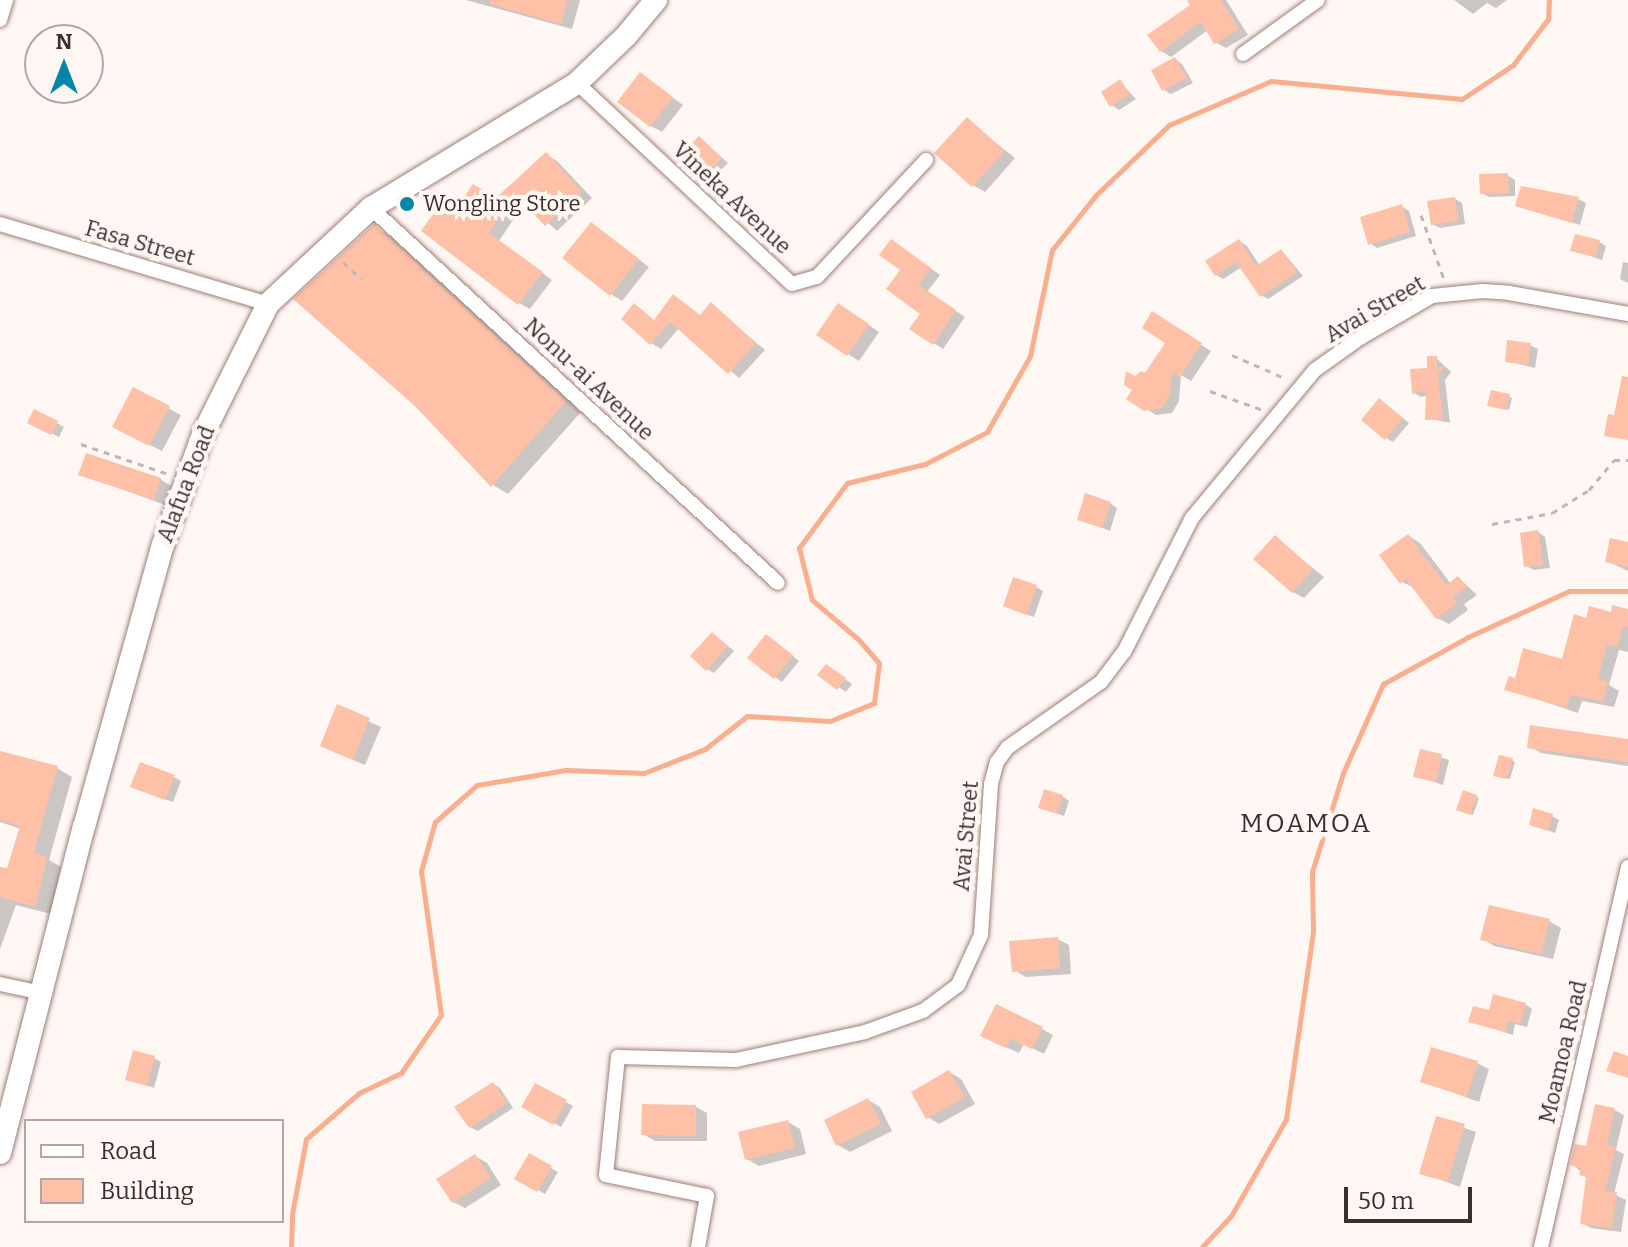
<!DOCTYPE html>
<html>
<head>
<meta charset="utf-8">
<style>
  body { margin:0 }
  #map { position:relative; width:1628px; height:1247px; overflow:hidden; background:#fef7f4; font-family:Bitter,serif }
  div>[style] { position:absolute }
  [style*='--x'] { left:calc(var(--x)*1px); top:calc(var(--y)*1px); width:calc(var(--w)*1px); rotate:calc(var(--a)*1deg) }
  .shadow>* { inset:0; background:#0003 }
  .stream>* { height:5px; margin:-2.5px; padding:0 2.5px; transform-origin:2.5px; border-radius:2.5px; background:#f9ae8e }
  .building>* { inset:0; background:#fec1a7 }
  .path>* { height:3px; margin-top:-1.5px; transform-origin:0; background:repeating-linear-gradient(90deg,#bfb6b2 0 6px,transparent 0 12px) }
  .roads { filter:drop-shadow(0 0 2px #9c7f73) drop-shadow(0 0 2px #9c7f73) }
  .street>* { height:14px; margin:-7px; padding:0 7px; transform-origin:7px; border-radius:7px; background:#fff }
  .secondary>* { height:22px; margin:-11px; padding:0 11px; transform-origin:11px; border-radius:11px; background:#fff }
  .dots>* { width:22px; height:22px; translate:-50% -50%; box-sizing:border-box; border:4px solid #fef7f4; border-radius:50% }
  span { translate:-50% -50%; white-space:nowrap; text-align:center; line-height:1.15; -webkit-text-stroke:8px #fef7f4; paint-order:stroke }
  .street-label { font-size:22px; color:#3b2f2a }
  .poi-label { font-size:22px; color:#3b2f2a }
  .left { translate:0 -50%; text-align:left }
  .quarter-label { font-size:26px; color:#3b2f2a; letter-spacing:2px }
  .legend { position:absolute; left:24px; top:1119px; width:260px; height:104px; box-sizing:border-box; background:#fef7f4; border:2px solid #b0a7a3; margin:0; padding:10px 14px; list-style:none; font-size:24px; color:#3b2f2a }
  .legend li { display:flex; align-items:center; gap:16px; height:40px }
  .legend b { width:40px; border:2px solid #b0a7a3 }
  .north { position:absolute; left:24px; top:24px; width:80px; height:80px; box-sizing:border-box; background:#fef7f4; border:2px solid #b0a7a3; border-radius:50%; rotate:0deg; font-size:22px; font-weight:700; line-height:32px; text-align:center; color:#3b2f2a }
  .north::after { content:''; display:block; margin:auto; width:28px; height:36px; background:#0287a9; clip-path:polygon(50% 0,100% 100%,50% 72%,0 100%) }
  .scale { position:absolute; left:1344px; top:1187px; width:128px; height:36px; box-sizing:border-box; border:4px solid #3b2f2a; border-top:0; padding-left:10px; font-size:24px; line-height:28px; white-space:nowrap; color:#3b2f2a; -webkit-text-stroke:6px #fef7f4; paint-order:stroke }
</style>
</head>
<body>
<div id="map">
  <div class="shadow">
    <i style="clip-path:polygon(466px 0,580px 0,572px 29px)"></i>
    <i style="clip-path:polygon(1189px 0,1226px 0,1248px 35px,1226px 48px,1215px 42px,1208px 30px,1171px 57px,1161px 51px,1193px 5px)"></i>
    <i style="clip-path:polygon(1454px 0,1507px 0,1496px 8px,1487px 3px,1473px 14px)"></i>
    <i style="clip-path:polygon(1175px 59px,1182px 64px,1193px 83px,1171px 94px,1164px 90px)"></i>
    <i style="clip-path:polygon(641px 75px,683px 105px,662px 132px,651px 126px)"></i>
    <i style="clip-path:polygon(1120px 82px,1136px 99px,1119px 110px,1112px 105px)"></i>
    <i style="clip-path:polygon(967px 120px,1015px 158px,985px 192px,973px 185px)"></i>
    <i style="clip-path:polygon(700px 138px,728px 163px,706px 185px,678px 161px)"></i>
    <i style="clip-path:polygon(546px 155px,557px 161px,592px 198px,557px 231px,525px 202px,499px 241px,552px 280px,530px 309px,519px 303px,453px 217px,497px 200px)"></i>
    <i style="clip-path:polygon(1507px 175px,1515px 180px,1515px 196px,1489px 197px,1482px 193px)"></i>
    <i style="clip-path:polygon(1455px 199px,1462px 203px,1465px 224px,1440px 228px,1432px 224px)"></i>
    <i style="clip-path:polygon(1578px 199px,1586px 203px,1580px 225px,1517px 205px)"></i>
    <i style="clip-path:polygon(1402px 207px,1409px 211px,1416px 236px,1377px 248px,1370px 243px)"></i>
    <i style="clip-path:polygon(592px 224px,649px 267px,622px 301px,611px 294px)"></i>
    <i style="clip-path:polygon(374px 227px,390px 236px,581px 412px,508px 494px,493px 485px,417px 405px)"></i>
    <i style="clip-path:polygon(1239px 241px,1247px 246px,1260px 266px,1282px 251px,1303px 276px,1268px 299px,1261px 295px,1242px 267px,1223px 279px,1216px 275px)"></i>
    <i style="clip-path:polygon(1599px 242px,1606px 246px,1602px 260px,1573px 250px)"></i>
    <i style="clip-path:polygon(901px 247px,940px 275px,927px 292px,965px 317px,943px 349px,934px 343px,902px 269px)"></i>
    <i style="clip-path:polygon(1623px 262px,1628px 263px,1628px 283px,1620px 279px)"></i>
    <i style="clip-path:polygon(711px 305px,765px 350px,739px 378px,680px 327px,661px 349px,651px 343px,635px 306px,655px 321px,701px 316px)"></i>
    <i style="clip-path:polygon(850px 312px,879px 332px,859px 361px,848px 354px)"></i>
    <i style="clip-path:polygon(1152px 314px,1211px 351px,1191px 381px,1181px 375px,1179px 401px,1172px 413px,1156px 415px,1128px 398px,1135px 390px,1135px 379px,1146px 376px,1168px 342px)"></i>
    <i style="clip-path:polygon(1530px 345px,1538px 349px,1535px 368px,1507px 361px)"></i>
    <i style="clip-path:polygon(1436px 358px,1451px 372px,1445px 380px,1450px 423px,1427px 418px,1428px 395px,1421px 397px,1414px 393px)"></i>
    <i style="clip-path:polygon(134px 390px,181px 415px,162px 451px,126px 433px)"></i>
    <i style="clip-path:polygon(1509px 396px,1512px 398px,1509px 410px,1492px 406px)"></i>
    <i style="clip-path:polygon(1387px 405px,1409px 423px,1393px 442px,1386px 438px)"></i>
    <i style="clip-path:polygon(35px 411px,64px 427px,59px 437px,30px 422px)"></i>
    <i style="clip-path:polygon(81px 474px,160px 479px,171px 486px,165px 505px)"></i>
    <i style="clip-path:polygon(1110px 503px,1117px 508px,1110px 531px,1079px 519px)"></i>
    <i style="clip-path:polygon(1538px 532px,1545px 537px,1550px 568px,1534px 570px,1526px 566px)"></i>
    <i style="clip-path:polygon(1409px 536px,1420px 543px,1451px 584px,1459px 578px,1477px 595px,1464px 604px,1468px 610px,1449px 624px,1437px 618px,1415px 588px,1402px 582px)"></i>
    <i style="clip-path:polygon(1275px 538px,1324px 577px,1304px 598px,1293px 592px)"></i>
    <i style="clip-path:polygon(1628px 544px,1628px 571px,1607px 561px)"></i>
    <i style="clip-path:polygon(1036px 587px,1043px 591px,1034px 617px,1013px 610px)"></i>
    <i style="clip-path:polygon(1628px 611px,1628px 652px,1619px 650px,1609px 685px,1619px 691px,1614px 707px,1582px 701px,1578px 713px,1507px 689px,1517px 680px,1563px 662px,1587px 620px)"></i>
    <i style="clip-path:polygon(713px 634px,734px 651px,714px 673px,707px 669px)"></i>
    <i style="clip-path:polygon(774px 641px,799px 661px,782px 682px,775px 677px)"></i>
    <i style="clip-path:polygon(833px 671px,852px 684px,846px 692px,820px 675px)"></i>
    <i style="clip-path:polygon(338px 707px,381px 727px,365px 765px,334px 752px)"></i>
    <i style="clip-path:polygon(1628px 741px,1628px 766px,1541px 753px,1529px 746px)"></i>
    <i style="clip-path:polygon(1421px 751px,1449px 760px,1443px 785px,1416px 776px)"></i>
    <i style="clip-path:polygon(0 753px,57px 768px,72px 777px,49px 860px,61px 867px,51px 914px,16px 905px,0 949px,0 869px,8px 870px,21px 829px,0 822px)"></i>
    <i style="clip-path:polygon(1512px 760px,1515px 762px,1510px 779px,1498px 776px)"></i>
    <i style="clip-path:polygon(174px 777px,181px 781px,173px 802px,140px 790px)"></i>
    <i style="clip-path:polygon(1062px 796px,1069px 801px,1064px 816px,1041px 807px)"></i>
    <i style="clip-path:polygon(1476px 796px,1479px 798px,1473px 815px,1462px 811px)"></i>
    <i style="clip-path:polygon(1552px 816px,1559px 820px,1555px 833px,1531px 824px)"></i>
    <i style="clip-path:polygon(1549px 921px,1561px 928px,1553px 959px,1494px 946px,1483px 939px)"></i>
    <i style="clip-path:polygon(1057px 939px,1069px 945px,1071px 974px,1026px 977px,1014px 970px)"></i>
    <i style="clip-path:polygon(1525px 1004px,1532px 1009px,1527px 1027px,1515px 1024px,1513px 1035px,1471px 1021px)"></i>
    <i style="clip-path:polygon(1042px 1029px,1053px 1035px,1044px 1054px,1024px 1044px,1019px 1053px,994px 1042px)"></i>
    <i style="clip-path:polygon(154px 1058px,161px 1062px,154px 1088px,128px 1079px)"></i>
    <i style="clip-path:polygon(1477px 1063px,1489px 1069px,1479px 1102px,1422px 1081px)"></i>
    <i style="clip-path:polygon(949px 1072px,961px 1079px,975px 1104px,939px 1124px,928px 1117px)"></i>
    <i style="clip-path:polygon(493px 1084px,500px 1088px,513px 1108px,478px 1131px,470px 1127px)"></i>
    <i style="clip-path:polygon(536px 1085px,573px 1106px,561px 1127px,524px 1107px)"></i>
    <i style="clip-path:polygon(868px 1100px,880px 1107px,892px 1131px,850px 1152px,838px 1145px)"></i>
    <i style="clip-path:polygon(696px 1107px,707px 1113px,707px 1141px,655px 1141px,643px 1134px)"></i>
    <i style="clip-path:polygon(1614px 1110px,1624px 1115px,1616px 1150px,1624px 1154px,1614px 1194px,1626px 1200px,1621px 1232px,1591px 1228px,1582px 1223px,1588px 1178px,1572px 1164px)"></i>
    <i style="clip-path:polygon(1437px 1118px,1476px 1132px,1460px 1187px,1422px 1173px)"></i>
    <i style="clip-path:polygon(788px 1122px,800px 1129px,806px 1154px,759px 1166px,747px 1159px)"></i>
    <i style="clip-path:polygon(475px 1156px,487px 1163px,501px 1185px,465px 1208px,453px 1202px)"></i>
    <i style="clip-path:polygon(530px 1156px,558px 1172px,545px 1194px,517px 1178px)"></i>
  </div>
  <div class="stream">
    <i style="--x:291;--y:1247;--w:33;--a:-88"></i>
    <i style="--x:292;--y:1214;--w:76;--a:-79.4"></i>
    <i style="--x:306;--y:1139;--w:70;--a:-41"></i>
    <i style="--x:359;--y:1093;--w:47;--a:-25.5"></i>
    <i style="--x:401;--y:1073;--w:70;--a:-55.4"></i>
    <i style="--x:441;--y:1015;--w:145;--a:-97.9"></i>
    <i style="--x:421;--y:871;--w:51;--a:-74.1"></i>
    <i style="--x:435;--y:822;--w:56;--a:-41.4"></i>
    <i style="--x:477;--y:785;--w:90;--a:-9.6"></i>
    <i style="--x:566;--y:770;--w:78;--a:2.2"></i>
    <i style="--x:644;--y:773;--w:66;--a:-21.5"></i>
    <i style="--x:705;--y:749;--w:53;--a:-38.2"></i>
    <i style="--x:747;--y:716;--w:83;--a:3.4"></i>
    <i style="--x:830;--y:721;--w:48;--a:-22.2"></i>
    <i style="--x:874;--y:703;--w:40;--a:-82.9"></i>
    <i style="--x:879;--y:663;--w:32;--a:-131"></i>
    <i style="--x:858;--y:639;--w:60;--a:-139.7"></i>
    <i style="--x:812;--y:600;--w:54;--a:-104"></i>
    <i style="--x:799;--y:548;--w:81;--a:-53.6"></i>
    <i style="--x:847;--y:483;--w:80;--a:-13.7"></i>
    <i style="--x:925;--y:464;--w:70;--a:-27.3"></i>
    <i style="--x:987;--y:432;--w:87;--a:-60.5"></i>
    <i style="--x:1030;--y:356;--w:108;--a:-78.3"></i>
    <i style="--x:1052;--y:250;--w:70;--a:-51.3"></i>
    <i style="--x:1096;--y:195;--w:101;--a:-43.8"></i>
    <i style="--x:1169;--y:125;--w:111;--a:-23.3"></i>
    <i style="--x:1271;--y:81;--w:192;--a:5.4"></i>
    <i style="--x:1462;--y:99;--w:61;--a:-33.7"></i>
    <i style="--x:1513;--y:65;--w:58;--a:-52.7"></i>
    <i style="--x:1548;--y:19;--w:19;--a:-87"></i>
    <i style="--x:1202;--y:1247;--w:42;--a:-46.9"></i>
    <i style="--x:1231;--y:1216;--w:112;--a:-60.4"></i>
    <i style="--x:1286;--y:1119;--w:190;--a:-81.8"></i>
    <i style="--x:1313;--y:931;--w:59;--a:-91"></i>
    <i style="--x:1312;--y:872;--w:104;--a:-72.6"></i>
    <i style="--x:1343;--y:773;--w:98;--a:-65.8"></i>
    <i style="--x:1383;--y:684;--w:97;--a:-28.9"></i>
    <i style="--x:1468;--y:637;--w:111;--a:-24.5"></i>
    <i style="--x:1569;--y:591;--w:59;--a:0"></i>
  </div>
  <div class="building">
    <i style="clip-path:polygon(490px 0,567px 0,561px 24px,489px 4px)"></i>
    <i style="clip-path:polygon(1187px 0,1221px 0,1239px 29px,1214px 44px,1201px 22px,1160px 52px,1147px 35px,1190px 5px)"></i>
    <i style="clip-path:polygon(1175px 57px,1187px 78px,1162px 91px,1151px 70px)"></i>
    <i style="clip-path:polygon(640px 72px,673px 97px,650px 127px,617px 102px)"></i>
    <i style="clip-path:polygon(1120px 79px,1130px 94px,1110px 107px,1101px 92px)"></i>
    <i style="clip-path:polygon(967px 117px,1005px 151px,972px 187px,934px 153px)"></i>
    <i style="clip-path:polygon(699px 136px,722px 158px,698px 182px,675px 161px)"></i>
    <i style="clip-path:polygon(546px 152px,582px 191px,545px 226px,515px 194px,489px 233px,543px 272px,518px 305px,421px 231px,439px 206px,452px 215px,473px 184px,496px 198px)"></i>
    <i style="clip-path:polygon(1508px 173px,1509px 193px,1480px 194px,1479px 174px)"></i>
    <i style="clip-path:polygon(1521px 186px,1579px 197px,1572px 223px,1515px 206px)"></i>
    <i style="clip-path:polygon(1455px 197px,1459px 221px,1431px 225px,1427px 201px)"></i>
    <i style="clip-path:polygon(1402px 204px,1410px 232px,1368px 245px,1360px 217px)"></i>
    <i style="clip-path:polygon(591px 222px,639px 259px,610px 296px,562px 258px)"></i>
    <i style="clip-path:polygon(374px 224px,566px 401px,491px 487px,416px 407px,293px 299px)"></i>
    <i style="clip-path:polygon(1575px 234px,1600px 240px,1595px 257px,1570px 251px)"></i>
    <i style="clip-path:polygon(891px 239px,931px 268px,919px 285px,956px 310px,933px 345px,909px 329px,920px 314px,886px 289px,900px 270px,879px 255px)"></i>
    <i style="clip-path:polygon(1239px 239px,1256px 266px,1281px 249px,1297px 272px,1260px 297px,1236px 262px,1215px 276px,1205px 261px)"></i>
    <i style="clip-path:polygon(673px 294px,700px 315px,711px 302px,756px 343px,728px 374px,670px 322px,650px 345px,621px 319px,634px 303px,654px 320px)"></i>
    <i style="clip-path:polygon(838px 303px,869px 324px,847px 356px,816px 335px)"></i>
    <i style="clip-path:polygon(1152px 311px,1202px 343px,1180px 377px,1172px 372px,1170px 395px,1162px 408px,1144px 411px,1126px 399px,1132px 390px,1124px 385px,1126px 371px,1135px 376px,1141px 371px,1145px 373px,1165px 343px,1142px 328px)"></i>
    <i style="clip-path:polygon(1507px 340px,1531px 343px,1528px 365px,1505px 362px)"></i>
    <i style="clip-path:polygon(1427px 356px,1437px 356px,1437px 367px,1445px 367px,1438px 375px,1443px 420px,1425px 420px,1426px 390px,1412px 394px,1410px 369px,1427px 368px)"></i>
    <i style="clip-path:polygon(1622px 376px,1628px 377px,1628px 440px,1604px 436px,1608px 414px,1614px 415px)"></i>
    <i style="clip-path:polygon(133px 387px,170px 406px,149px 446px,112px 427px)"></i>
    <i style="clip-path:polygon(1491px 390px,1510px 394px,1506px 410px,1487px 406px)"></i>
    <i style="clip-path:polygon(1379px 398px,1403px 418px,1385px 440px,1361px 420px)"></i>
    <i style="clip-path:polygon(34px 409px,58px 421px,51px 435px,27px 423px)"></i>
    <i style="clip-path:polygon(86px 453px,161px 478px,154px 500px,78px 475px)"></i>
    <i style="clip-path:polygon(1085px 493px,1111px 502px,1102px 528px,1077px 520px)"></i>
    <i style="clip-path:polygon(1538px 530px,1543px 565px,1524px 567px,1520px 533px)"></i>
    <i style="clip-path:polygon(1408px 534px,1446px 585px,1458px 576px,1467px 587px,1453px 597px,1457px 603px,1436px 619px,1406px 579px,1400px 584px,1379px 555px)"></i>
    <i style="clip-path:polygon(1275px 535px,1313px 569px,1292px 593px,1253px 559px)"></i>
    <i style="clip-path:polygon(1610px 538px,1628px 542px,1628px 567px,1605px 562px)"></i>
    <i style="clip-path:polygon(1013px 577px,1037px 585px,1027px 615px,1003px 606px)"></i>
    <i style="clip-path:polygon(1612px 605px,1628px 609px,1628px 627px,1623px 626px,1617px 647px,1607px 645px,1598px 679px,1608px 682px,1603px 701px,1570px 695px,1567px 708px,1504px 690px,1509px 676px,1515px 678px,1523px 648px,1562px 659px,1574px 614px,1586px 618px,1589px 606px,1611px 612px)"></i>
    <i style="clip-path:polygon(712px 632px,728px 646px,706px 671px,690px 656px)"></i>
    <i style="clip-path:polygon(766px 634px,793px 655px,774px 679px,747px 658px)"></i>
    <i style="clip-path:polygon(826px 664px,846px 678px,837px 690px,817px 675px)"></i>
    <i style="clip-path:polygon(337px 704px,370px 718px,353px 760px,320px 746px)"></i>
    <i style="clip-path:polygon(1530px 725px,1628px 739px,1628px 762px,1527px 748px)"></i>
    <i style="clip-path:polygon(1420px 749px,1442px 754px,1436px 782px,1413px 777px)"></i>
    <i style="clip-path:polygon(0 751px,58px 766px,34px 852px,47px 857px,36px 907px,0 897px,0 867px,7px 868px,20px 826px,0 820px)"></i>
    <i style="clip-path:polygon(1499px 755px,1513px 758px,1507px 779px,1493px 776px)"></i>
    <i style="clip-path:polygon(140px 762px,175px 775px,165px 800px,130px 787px)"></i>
    <i style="clip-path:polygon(1044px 789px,1063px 795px,1057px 814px,1038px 808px)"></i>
    <i style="clip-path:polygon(1463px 790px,1477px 795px,1470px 815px,1456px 810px)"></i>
    <i style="clip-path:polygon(1533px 808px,1553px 814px,1548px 831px,1529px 825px)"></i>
    <i style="clip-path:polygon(1489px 905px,1550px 919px,1541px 954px,1480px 940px)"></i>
    <i style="clip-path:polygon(1058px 937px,1060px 968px,1012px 972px,1009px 941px)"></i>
    <i style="clip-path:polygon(1493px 994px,1526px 1003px,1520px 1024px,1508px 1021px,1505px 1032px,1468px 1022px,1473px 1006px,1489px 1010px)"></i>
    <i style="clip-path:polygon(996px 1004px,1043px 1027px,1032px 1049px,1011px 1039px,1006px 1048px,980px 1036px)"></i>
    <i style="clip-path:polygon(1431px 1047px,1478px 1061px,1467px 1097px,1420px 1082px)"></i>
    <i style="clip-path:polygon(133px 1050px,155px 1056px,147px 1086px,125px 1080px)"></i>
    <i style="clip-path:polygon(1614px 1051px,1628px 1056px,1628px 1078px,1606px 1071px)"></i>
    <i style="clip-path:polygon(949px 1070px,965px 1097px,926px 1119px,911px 1092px)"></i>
    <i style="clip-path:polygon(493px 1082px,507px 1103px,469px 1128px,454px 1107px)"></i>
    <i style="clip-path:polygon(535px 1083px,567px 1100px,553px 1125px,521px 1107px)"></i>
    <i style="clip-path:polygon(868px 1098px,881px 1124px,836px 1146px,824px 1120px)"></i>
    <i style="clip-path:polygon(642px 1104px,696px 1105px,696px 1136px,641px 1135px)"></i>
    <i style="clip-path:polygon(1595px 1104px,1615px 1108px,1607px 1145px,1616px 1147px,1605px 1191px,1617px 1192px,1612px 1228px,1580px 1224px,1586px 1177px,1579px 1175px,1581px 1168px,1570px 1165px,1575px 1144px,1586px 1146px)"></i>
    <i style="clip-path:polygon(1436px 1116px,1465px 1124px,1448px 1182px,1419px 1174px)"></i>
    <i style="clip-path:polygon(788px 1120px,795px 1148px,745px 1160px,738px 1132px)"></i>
    <i style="clip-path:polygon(529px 1153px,552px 1166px,537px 1192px,514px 1179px)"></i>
    <i style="clip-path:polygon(475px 1154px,491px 1178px,452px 1203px,436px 1179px)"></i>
  </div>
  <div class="path">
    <i style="--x:1421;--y:215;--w:68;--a:70.2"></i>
    <i style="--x:343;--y:262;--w:25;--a:43"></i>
    <i style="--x:1232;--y:355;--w:60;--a:23.6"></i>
    <i style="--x:1210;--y:391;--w:56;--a:19.7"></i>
    <i style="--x:81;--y:444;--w:92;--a:19"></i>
    <i style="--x:1492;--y:524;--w:61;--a:-10.4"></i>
    <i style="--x:1552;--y:513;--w:44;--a:-31.9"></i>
    <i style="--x:1589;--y:490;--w:39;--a:-50"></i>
    <i style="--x:1614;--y:460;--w:14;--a:0"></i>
  </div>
  <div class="roads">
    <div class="street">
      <i style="--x:0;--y:20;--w:21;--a:-73"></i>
      <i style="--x:1243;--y:54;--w:92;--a:-35.8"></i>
      <i style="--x:577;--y:83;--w:294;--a:43.1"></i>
      <i style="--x:792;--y:284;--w:26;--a:-16"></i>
      <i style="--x:817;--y:277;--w:160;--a:-47"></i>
      <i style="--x:371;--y:208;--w:553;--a:42.66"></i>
      <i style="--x:0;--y:224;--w:280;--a:16.6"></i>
      <i style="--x:0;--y:984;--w:43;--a:12.1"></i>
      <i style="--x:698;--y:1247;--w:52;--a:-80"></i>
      <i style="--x:707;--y:1196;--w:103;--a:-168.3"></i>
      <i style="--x:606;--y:1175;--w:119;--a:-84.2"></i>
      <i style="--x:618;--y:1057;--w:118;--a:1.5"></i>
      <i style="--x:736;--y:1060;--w:132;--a:-12.2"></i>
      <i style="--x:865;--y:1032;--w:62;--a:-19.9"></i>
      <i style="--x:923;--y:1011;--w:44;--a:-36.6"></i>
      <i style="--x:958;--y:985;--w:55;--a:-65.3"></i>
      <i style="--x:981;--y:935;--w:151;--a:-86.2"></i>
      <i style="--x:991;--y:784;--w:23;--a:-75"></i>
      <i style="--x:997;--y:762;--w:17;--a:-54"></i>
      <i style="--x:1007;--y:748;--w:115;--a:-35.1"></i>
      <i style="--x:1101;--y:682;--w:38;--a:-53"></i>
      <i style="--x:1124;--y:652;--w:150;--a:-63.1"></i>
      <i style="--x:1192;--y:518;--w:192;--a:-50.3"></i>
      <i style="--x:1315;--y:370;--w:55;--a:-35.4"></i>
      <i style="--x:1360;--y:338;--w:83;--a:-30.3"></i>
      <i style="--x:1432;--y:296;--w:51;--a:-5.6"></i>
      <i style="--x:1483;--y:291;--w:26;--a:4"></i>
      <i style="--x:1509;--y:293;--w:121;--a:10"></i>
      <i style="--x:1541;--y:1247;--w:390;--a:-77.1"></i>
    </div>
    <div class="secondary">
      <i style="--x:0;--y:1153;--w:337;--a:-75.6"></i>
      <i style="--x:84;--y:827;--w:293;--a:-74.4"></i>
      <i style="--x:163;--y:545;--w:120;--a:-70.1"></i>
      <i style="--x:204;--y:432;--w:143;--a:-63.4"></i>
      <i style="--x:268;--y:304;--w:141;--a:-43"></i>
      <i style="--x:371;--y:208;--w:241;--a:-31.2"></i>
      <i style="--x:577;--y:83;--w:68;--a:-43.8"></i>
      <i style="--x:626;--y:36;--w:47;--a:-50.2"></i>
    </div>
  </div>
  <div class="dots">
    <i style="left:407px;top:204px;background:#0287a9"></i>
  </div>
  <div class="street-label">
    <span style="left:732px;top:198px;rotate:43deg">Vineka Avenue</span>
    <span style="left:140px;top:243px;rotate:16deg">Fasa Street</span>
    <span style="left:1375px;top:309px;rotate:-30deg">Avai Street</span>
    <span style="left:589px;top:379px;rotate:43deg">Nonu-ai Avenue</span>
    <span style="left:186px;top:484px;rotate:-69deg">Alafua Road</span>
    <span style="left:966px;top:836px;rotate:-85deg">Avai Street</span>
    <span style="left:1563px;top:1052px;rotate:-77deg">Moamoa Road</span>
  </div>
  <div class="poi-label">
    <span class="left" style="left:423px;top:204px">Wongling Store</span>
  </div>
  <div class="quarter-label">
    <span style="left:1306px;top:824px">MOAMOA</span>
  </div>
  <ul class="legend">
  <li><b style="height:10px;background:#fff"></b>Road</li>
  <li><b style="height:22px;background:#fec1a7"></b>Building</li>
  </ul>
  <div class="north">N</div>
  <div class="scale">50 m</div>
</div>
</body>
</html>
